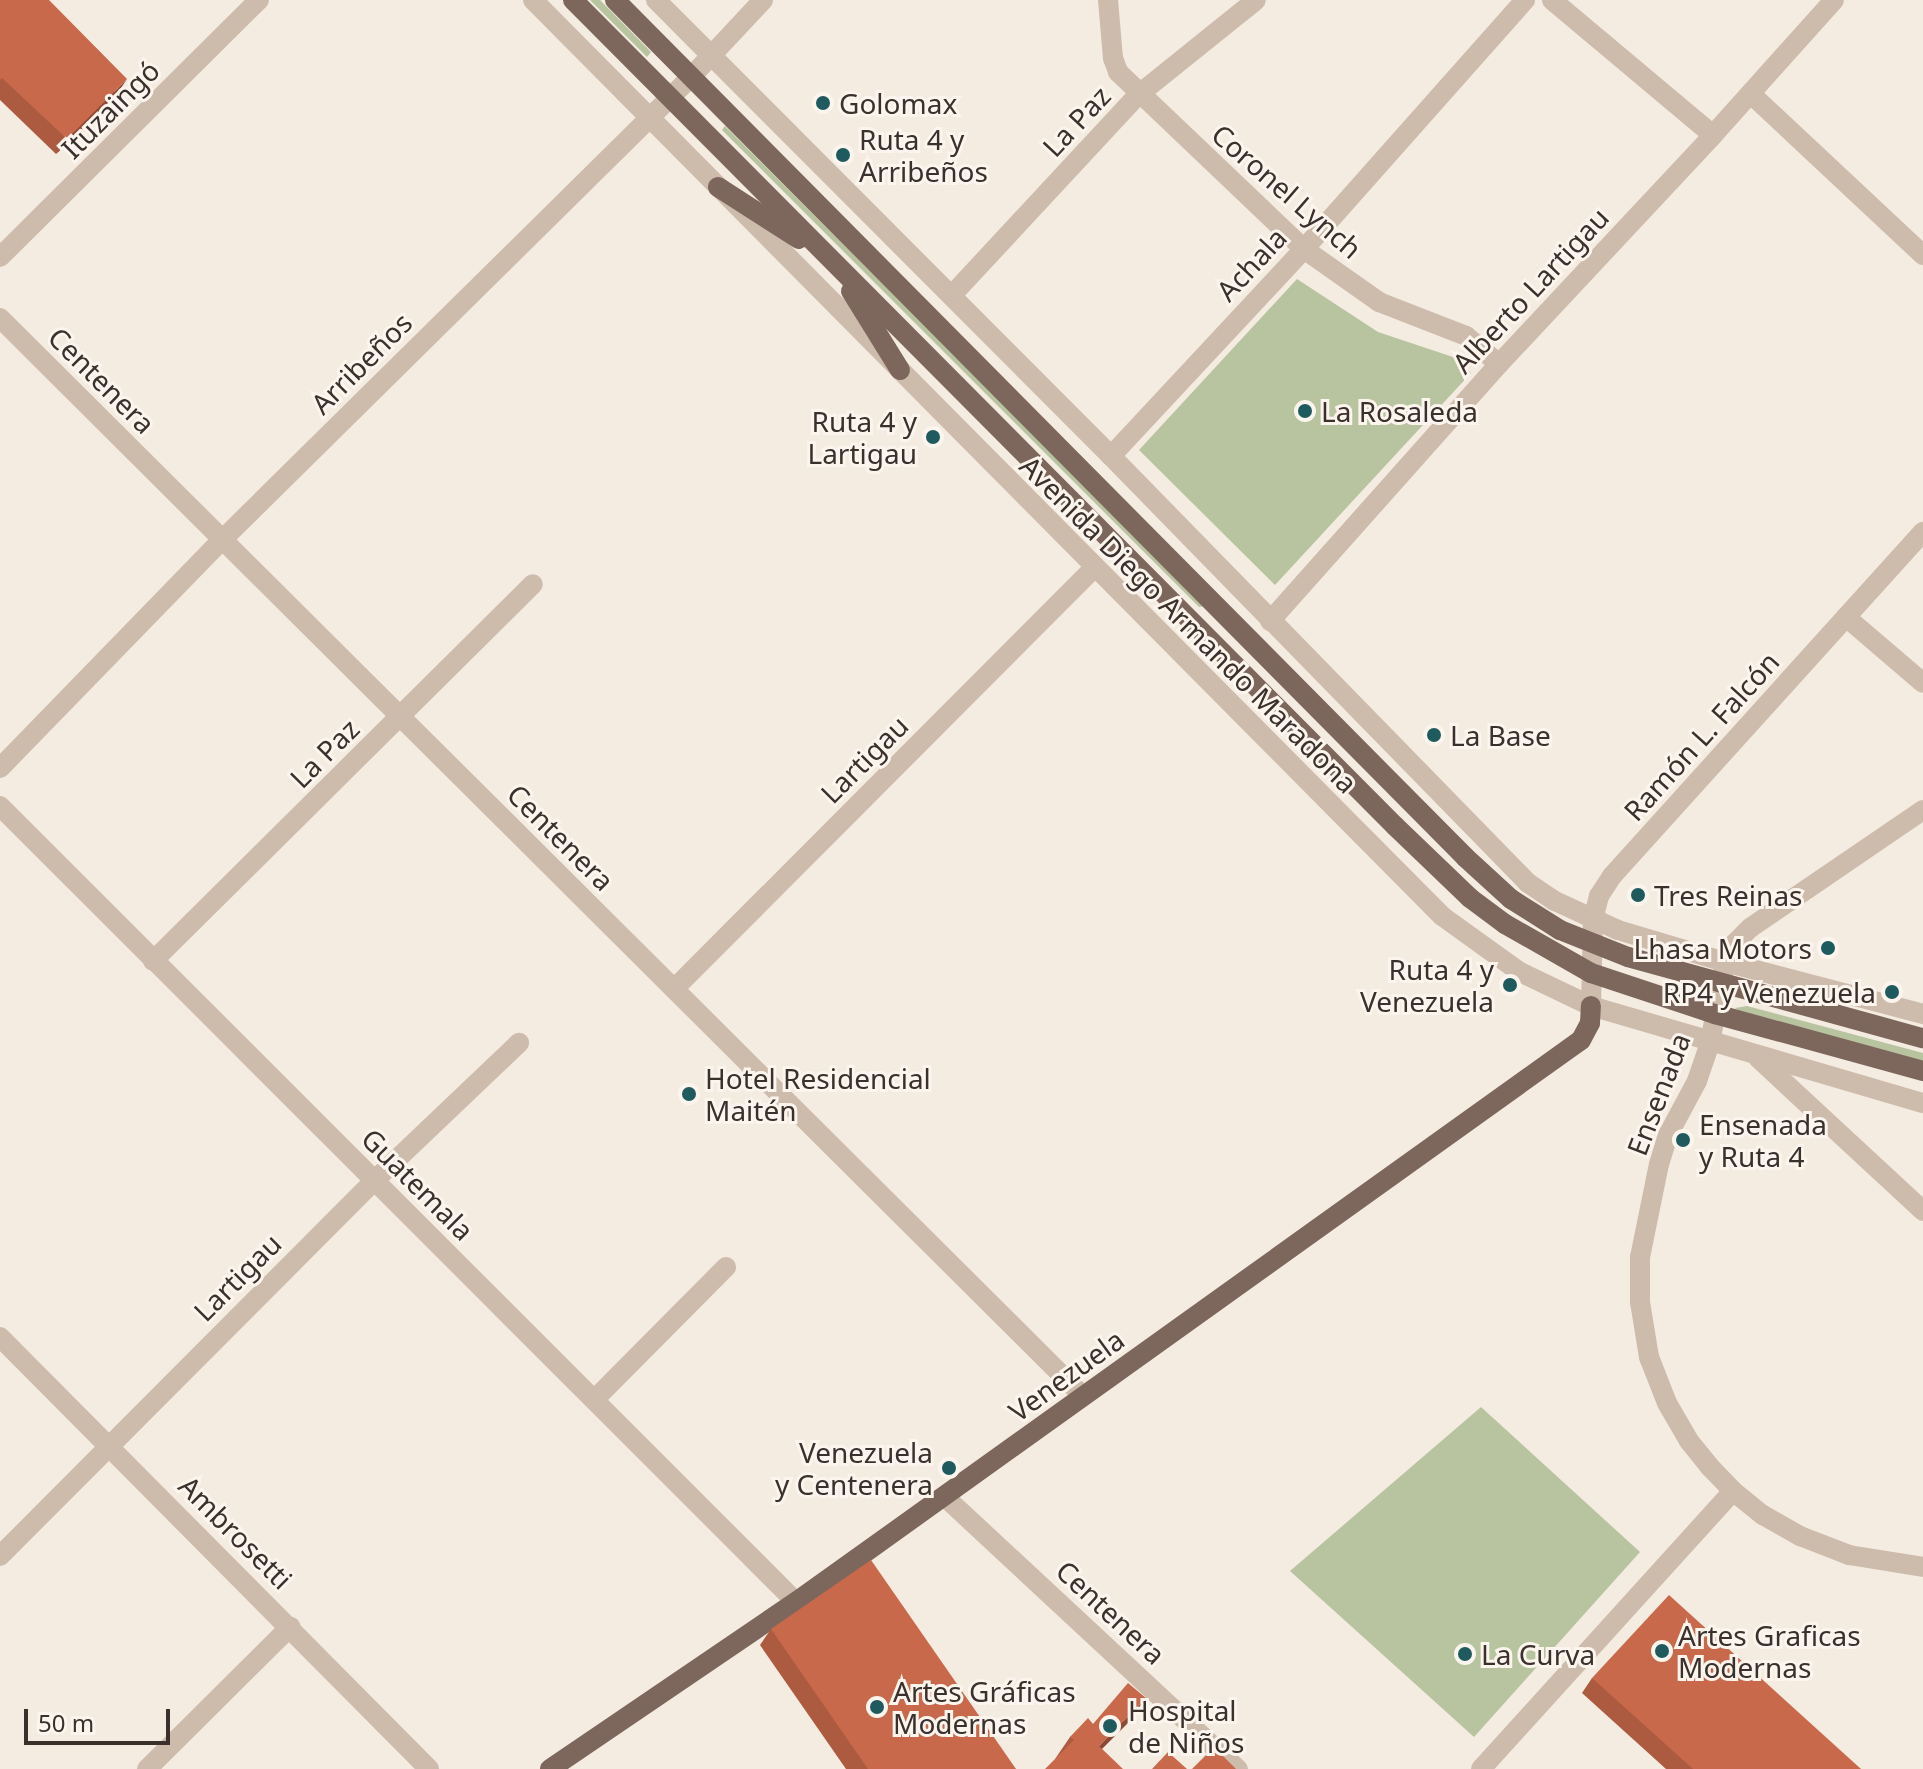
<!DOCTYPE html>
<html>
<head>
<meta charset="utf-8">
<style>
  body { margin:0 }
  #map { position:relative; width:1923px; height:1769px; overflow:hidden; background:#f4ebe1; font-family:"Noto Sans",sans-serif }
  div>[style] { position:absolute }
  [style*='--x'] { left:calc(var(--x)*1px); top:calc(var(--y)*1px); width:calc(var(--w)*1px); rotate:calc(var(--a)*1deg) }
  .green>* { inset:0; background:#b8c4a0 }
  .minor>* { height:20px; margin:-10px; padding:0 10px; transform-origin:10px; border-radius:10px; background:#cdbbac }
  .major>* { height:20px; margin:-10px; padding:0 10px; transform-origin:10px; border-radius:10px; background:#7d675c }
  .wall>* { inset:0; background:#ac5a40 }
  .shaded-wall>* { inset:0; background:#8c4a34 }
  .building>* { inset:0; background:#c8694b }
  .dots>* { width:22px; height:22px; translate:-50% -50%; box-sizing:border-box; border:4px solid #fbf5ee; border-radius:50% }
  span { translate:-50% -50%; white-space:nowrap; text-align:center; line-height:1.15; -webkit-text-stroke:6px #fbf5ee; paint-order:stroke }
  .poi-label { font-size:28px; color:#3b302b }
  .left { translate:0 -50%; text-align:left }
  .right { translate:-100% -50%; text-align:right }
  .street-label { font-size:28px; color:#3b302b }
  .scale { position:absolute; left:24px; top:1709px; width:146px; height:36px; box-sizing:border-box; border:4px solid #3b302b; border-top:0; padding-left:10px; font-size:24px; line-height:28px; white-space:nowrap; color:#3b302b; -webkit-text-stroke:6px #fbf5ee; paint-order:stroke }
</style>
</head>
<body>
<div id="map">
  <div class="green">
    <i style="clip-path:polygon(590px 0,600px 0,651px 52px,647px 57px)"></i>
    <i style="clip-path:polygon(725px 126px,1205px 606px,1199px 607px,722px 130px)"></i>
    <i style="clip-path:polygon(1297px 279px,1378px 332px,1456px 358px,1471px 373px,1275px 585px,1139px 450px)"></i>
    <i style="clip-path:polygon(1747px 1006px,1923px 1053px,1923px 1063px,1744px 1015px,1735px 1008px)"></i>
    <i style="clip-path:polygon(1481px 1407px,1640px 1552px,1474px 1737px,1290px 1571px)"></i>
  </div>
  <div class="minor">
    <i style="--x:533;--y:0;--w:1290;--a:45.22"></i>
    <i style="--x:1442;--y:916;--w:96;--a:35.7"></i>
    <i style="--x:1520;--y:972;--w:79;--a:25.6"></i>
    <i style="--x:1591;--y:1006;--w:346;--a:16.3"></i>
    <i style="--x:656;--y:0;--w:644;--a:45.06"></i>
    <i style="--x:1111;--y:456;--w:597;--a:45.68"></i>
    <i style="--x:1528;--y:883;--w:32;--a:34"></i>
    <i style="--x:1555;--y:901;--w:69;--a:24.7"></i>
    <i style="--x:1618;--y:930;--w:112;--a:16.7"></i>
    <i style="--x:1725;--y:962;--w:205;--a:14.7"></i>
    <i style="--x:1108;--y:0;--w:58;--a:85.1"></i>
    <i style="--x:1113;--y:58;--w:15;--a:70"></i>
    <i style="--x:1118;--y:72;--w:257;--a:43.6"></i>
    <i style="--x:1304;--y:249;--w:92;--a:35.2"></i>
    <i style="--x:1379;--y:302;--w:93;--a:21.3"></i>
    <i style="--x:1466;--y:336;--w:43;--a:40.3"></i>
    <i style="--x:1552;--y:0;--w:210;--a:40"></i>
    <i style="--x:1751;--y:94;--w:236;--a:43.1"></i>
    <i style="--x:0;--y:257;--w:365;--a:-44.8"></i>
    <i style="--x:952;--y:295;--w:273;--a:-47.1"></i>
    <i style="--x:1138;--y:95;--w:151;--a:-38.8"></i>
    <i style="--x:0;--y:318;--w:1528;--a:44.87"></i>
    <i style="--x:1111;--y:456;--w:283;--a:-47"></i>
    <i style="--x:1304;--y:249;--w:333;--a:-48.4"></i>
    <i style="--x:1846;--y:617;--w:101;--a:40.6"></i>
    <i style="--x:1270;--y:621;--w:344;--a:-48.3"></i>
    <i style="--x:1499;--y:364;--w:313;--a:-46.9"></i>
    <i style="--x:1713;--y:135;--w:181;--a:-48.1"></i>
    <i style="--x:0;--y:768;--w:317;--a:-45.8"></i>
    <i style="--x:221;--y:541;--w:662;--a:-44.63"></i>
    <i style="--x:692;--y:76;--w:104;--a:-46.9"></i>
    <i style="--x:0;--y:806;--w:1126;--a:45"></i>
    <i style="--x:1923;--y:810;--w:209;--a:145.7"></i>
    <i style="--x:1750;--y:928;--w:24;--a:135"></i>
    <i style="--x:1733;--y:945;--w:19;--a:115"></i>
    <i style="--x:1725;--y:962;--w:82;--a:100.5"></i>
    <i style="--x:1710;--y:1043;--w:40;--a:108.9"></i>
    <i style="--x:1697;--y:1081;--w:61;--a:118.2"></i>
    <i style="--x:1668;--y:1135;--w:30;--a:107"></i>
    <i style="--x:1659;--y:1164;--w:95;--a:101.5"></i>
    <i style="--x:1640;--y:1257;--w:45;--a:90"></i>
    <i style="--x:1640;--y:1302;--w:56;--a:80.7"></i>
    <i style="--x:1649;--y:1357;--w:49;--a:68.6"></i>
    <i style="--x:1667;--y:1403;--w:44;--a:59.9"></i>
    <i style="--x:1689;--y:1441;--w:32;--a:51"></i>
    <i style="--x:1709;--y:1466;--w:35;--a:46"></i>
    <i style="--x:1733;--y:1491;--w:38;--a:39"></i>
    <i style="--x:1763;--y:1515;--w:43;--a:29.6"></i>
    <i style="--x:1800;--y:1536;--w:53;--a:21.2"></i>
    <i style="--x:1849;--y:1555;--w:75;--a:9.2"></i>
    <i style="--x:153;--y:961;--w:535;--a:-44.77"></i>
    <i style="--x:674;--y:989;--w:595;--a:-45.07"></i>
    <i style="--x:1591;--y:1006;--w:86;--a:-88.7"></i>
    <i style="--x:1593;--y:920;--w:25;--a:-76"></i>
    <i style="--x:1599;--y:896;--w:24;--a:-57"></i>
    <i style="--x:1612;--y:876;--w:464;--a:-47.9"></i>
    <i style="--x:1758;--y:1058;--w:225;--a:42.8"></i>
    <i style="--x:0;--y:1337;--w:609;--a:45.2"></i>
    <i style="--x:595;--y:1399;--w:186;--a:-45.2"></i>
    <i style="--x:945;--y:1497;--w:400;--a:42.9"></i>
    <i style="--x:0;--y:1556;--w:531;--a:-45.08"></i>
    <i style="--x:375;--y:1180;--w:199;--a:-43.6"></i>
    <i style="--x:147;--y:1769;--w:202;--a:-44.8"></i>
    <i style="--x:1481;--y:1769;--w:375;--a:-47.8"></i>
  </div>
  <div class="major">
    <i style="--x:573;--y:0;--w:1165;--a:45.14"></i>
    <i style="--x:1395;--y:826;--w:104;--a:43.8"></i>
    <i style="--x:1470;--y:898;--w:44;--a:36.6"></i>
    <i style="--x:1505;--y:924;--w:99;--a:29.7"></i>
    <i style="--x:1591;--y:973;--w:131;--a:18.3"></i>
    <i style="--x:1715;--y:1014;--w:216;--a:15.3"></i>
    <i style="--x:615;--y:0;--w:1207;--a:45.23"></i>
    <i style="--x:1465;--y:857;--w:62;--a:42.4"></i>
    <i style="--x:1511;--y:899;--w:58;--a:32.3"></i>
    <i style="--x:1560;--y:930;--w:73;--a:21.7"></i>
    <i style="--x:1628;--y:957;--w:306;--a:15.4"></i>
    <i style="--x:718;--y:187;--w:96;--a:32.7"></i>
    <i style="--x:851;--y:291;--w:93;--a:58.2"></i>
    <i style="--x:550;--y:1769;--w:297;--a:-34.2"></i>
    <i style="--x:796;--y:1602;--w:965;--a:-35.6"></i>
    <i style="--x:1581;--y:1040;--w:19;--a:-62"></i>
    <i style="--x:1590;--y:1023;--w:17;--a:-87"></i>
  </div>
  <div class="wall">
    <i style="clip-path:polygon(0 0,117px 94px,56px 154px,0 100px)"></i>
    <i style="clip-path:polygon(771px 1629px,1016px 1769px,846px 1769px,760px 1645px)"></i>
    <i style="clip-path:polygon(1592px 1678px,1861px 1769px,1666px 1769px,1582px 1693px)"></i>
    <i style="clip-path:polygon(1130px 1721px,1055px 1759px,1070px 1737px,1093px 1724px)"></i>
  </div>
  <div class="shaded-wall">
    <i style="clip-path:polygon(127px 79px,117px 94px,56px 154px,67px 139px)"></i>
    <i style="clip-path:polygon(1146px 1698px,1130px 1721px,1083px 1768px,1099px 1746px)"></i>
  </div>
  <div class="building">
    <i style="clip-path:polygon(0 0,49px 0,127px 79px,67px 139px,2px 78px,0 80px)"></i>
    <i style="clip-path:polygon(871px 1560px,1016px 1769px,868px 1769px,771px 1629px)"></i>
    <i style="clip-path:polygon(1669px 1595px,1861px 1769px,1693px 1769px,1592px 1678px)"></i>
    <i style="clip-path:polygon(1128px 1683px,1146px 1698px,1099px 1746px,1123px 1769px,1045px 1769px,1074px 1740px,1070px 1737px,1088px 1718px,1093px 1724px)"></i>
    <i style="clip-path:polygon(1214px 1747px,1236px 1769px,1192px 1769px)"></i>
    <i style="clip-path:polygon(1168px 1752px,1187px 1769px,1152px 1769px)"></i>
  </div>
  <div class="dots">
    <i style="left:823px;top:103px;background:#1f5a5e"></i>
    <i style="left:843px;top:155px;background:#1f5a5e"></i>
    <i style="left:1305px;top:411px;background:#1f5a5e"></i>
    <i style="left:933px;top:437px;background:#1f5a5e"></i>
    <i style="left:1434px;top:735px;background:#1f5a5e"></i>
    <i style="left:1638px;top:895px;background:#1f5a5e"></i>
    <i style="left:1828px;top:948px;background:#1f5a5e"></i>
    <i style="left:1510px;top:985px;background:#1f5a5e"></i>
    <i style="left:1892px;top:992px;background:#1f5a5e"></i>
    <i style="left:689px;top:1094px;background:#1f5a5e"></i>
    <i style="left:1683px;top:1140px;background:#1f5a5e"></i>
    <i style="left:949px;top:1468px;background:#1f5a5e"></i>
    <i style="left:1662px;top:1651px;background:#1f5a5e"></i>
    <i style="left:1465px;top:1654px;background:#1f5a5e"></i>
    <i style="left:877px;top:1707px;background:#1f5a5e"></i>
    <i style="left:1110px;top:1726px;background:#1f5a5e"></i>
  </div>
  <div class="poi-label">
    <span class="left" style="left:839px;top:103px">Golomax</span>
    <span class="left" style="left:859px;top:155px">Ruta 4 y<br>Arribeños</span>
    <span class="left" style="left:1321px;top:411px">La Rosaleda</span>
    <span class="right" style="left:917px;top:437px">Ruta 4 y<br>Lartigau</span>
    <span class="left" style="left:1450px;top:735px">La Base</span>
    <span class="left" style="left:1654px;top:895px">Tres Reinas</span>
    <span class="right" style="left:1812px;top:948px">Lhasa Motors</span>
    <span class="right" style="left:1494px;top:985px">Ruta 4 y<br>Venezuela</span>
    <span class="right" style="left:1876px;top:992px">RP4 y Venezuela</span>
    <span class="left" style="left:705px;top:1094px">Hotel Residencial<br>Maitén</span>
    <span class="left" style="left:1699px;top:1140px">Ensenada<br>y Ruta 4</span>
    <span class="right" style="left:933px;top:1468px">Venezuela<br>y Centenera</span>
    <span class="left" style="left:1678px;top:1651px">Artes Graficas<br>Modernas</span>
    <span class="left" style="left:1481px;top:1654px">La Curva</span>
    <span class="left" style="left:893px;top:1707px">Artes Gráficas<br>Modernas</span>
    <span class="left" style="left:1128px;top:1726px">Hospital<br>de Niños</span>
  </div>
  <div class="street-label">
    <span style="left:110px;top:109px;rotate:-45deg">Ituzaingó</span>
    <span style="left:1076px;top:121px;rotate:-47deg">La Paz</span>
    <span style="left:1287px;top:191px;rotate:41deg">Coronel Lynch</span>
    <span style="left:1251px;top:264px;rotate:-47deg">Achala</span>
    <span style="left:1530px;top:290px;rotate:-47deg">Alberto Lartigau</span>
    <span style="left:361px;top:363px;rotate:-45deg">Arribeños</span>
    <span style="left:102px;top:380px;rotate:45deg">Centenera</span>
    <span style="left:1189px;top:624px;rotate:45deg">Avenida Diego Armando Maradona</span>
    <span style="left:1701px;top:736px;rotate:-48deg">Ramón L. Falcón</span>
    <span style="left:324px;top:753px;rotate:-45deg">La Paz</span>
    <span style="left:864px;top:759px;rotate:-45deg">Lartigau</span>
    <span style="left:561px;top:837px;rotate:45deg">Centenera</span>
    <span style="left:1658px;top:1094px;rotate:-69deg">Ensenada</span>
    <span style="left:418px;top:1184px;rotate:45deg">Guatemala</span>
    <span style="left:237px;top:1277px;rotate:-45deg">Lartigau</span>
    <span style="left:1066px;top:1375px;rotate:-36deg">Venezuela</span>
    <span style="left:236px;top:1532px;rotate:45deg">Ambrosetti</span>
    <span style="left:1111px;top:1612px;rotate:43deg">Centenera</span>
  </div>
  <div class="scale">50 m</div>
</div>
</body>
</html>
